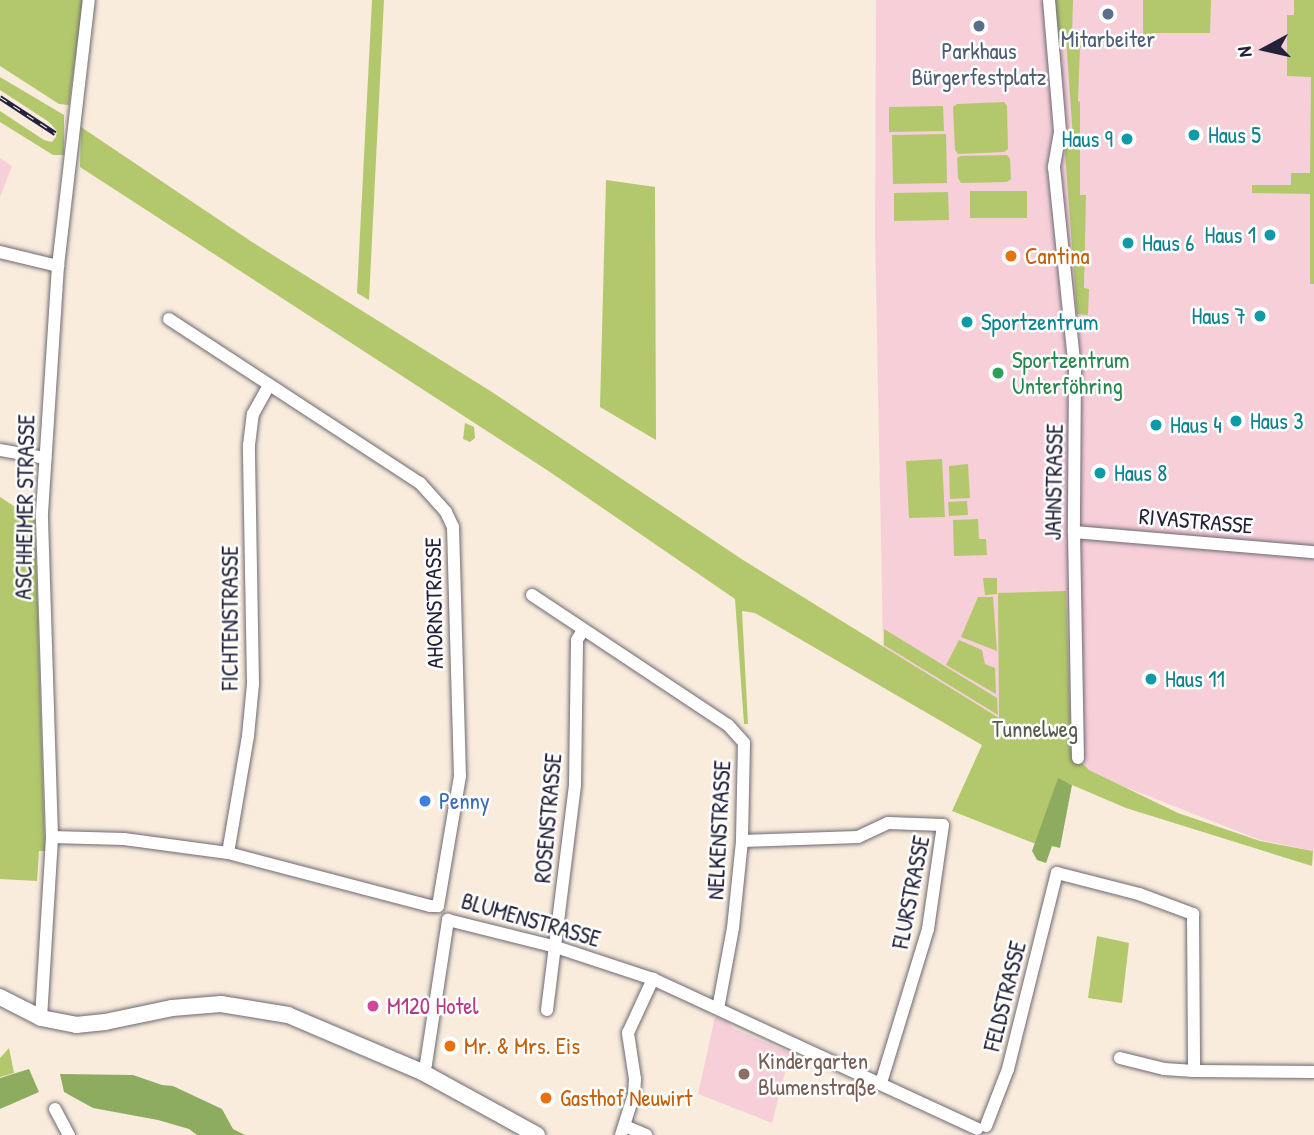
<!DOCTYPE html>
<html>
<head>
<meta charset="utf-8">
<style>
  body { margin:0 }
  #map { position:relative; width:1314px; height:1135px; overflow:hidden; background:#f9ecdc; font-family:"Patrick Hand",sans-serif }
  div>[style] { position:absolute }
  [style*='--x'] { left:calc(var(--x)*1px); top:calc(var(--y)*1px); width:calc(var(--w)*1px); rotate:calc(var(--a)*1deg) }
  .built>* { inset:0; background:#f6cfd9 }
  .green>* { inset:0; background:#b3c86c }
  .forest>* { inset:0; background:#8eac60 }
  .roads { filter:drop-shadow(0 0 2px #6d6973) drop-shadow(0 0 2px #6d6973) }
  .minor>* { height:12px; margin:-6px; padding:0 6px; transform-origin:6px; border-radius:6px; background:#fff }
  .major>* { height:16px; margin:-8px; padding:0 8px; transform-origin:8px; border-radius:8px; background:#fff }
  .rail>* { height:5px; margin-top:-2.5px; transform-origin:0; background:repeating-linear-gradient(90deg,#fff 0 8px,#22223b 0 16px); box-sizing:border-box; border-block:2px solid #22223b }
  .dots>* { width:19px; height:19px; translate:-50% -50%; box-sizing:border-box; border:4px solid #fff; border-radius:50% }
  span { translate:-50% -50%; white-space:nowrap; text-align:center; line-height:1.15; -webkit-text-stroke:5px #fff; paint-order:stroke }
  .service-label { font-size:23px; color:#4e5e75 }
  .culture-label { font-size:23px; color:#0d838f }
  .left { translate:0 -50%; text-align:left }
  .right { translate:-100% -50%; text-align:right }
  .food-label { font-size:23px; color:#c56008 }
  .leisure-label { font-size:23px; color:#27864d }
  .street-label { font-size:23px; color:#22223b }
  .park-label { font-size:23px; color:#555c4c }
  .shop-label { font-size:23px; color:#366cbe }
  .hotel-label { font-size:23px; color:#b23c85 }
  .education-label { font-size:23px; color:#785e54 }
  .north { position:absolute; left:1230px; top:14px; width:70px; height:70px; -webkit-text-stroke:5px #fff; paint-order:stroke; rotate:262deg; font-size:19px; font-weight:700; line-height:28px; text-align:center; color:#22223b }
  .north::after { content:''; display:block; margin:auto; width:24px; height:32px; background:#22223b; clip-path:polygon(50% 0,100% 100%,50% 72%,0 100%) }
</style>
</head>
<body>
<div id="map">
  <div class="built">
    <i style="clip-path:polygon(876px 0,1314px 0,1314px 851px,1260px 840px,1082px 770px,883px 647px,875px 232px)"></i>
    <i style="clip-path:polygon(0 158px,12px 166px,0 197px)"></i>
    <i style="clip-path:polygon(715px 1017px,729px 1023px,732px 1028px,790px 1053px,772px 1123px,698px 1094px)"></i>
  </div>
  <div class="green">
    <i style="clip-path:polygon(0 0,83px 0,69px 105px,59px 104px,0 66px)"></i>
    <i style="clip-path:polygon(372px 0,384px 0,369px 300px,357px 293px)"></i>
    <i style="clip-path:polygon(1053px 0,1073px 0,1072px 37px,1094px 37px,1094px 47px,1080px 48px,1078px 101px,1080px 102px,1080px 195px,1086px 195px,1084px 288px,1089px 289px,1088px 315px,1077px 314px,1064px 139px,1073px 138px,1066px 38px,1056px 40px)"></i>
    <i style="clip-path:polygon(1143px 0,1211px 0,1210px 33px,1153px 33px,1153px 40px,1143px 40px)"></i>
    <i style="clip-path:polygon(1294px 0,1314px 0,1314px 284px,1310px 284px,1310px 194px,1252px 193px,1252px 185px,1291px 185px,1291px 173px,1310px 173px,1311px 77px,1287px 76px,1287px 15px,1294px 15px)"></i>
    <i style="clip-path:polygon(0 77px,64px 115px,64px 155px,53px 155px,0 122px,0 111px,44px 140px,52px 142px,56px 137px,57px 131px,49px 122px,0 90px)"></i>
    <i style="clip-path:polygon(1004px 102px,1007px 106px,1008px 149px,1004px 152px,958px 154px,955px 150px,953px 107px,957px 104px)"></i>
    <i style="clip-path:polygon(943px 106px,944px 131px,889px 132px,889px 107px)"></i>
    <i style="clip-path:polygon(81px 127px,252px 242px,492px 392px,743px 560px,999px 718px,998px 593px,1066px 591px,1071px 752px,1089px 770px,1178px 813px,1260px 841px,1313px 851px,1312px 866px,1126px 808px,1058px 779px,1036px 844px,952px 811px,982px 745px,755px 613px,742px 611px,748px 724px,744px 724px,735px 599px,550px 472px,80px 167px)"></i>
    <i style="clip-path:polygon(946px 134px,947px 183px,893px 184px,892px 135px)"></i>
    <i style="clip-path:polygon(1007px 155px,1010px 159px,1011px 179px,1007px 182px,961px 183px,958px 178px,957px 158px,960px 156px)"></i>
    <i style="clip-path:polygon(606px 180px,655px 187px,656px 440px,600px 407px)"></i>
    <i style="clip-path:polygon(970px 191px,1027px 191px,1027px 218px,970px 218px)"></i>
    <i style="clip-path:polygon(948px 192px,949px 220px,894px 221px,894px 193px)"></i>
    <i style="clip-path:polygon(465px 423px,474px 427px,475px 438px,470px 442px,463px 439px)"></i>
    <i style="clip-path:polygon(942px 459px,945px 517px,909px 518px,906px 461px)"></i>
    <i style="clip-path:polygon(968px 464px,970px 498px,950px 499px,949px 466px)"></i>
    <i style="clip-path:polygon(0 497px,35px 520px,45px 851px,39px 851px,37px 881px,0 879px)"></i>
    <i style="clip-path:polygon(967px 501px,968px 515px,949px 516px,948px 502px)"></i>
    <i style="clip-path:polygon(978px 519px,979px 539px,986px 539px,987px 555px,954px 556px,953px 520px)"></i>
    <i style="clip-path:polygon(983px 578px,997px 578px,997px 594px,985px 595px)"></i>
    <i style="clip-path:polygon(978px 597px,993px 597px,997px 651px,961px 637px)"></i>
    <i style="clip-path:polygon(884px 629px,997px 698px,998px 715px,884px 645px)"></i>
    <i style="clip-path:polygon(959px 640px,982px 650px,985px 664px,995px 668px,996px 694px,946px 665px)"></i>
    <i style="clip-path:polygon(1097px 936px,1129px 943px,1122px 1003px,1088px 998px)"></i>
    <i style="clip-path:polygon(9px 1048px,14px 1073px,0 1077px,0 1058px)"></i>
  </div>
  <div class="forest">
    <i style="clip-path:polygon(1058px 778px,1072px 785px,1060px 848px,1052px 846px,1046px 863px,1037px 860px,1032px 851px)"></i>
    <i style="clip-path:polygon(29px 1069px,39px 1092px,0 1109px,0 1078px)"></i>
    <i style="clip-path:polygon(60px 1074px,133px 1075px,162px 1085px,173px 1086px,222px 1109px,233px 1129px,245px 1135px,197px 1135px,189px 1129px,158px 1120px,93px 1108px,64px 1092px)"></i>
  </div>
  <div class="roads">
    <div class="minor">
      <i style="--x:1049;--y:0;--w:132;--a:85.2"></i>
      <i style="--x:1060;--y:132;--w:36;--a:100"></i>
      <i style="--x:1054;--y:167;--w:203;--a:84.1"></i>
      <i style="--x:1075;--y:369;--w:163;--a:90.4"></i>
      <i style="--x:1074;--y:532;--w:226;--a:89"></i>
      <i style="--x:0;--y:252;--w:60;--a:13.6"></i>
      <i style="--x:169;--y:319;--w:300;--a:33.2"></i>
      <i style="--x:420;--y:483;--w:39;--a:48"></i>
      <i style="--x:446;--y:512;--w:17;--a:65"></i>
      <i style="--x:453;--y:527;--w:249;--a:88.4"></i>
      <i style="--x:460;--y:776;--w:132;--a:99.6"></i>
      <i style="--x:0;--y:450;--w:46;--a:10.1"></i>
      <i style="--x:1074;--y:532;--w:241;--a:4.8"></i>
      <i style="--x:532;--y:595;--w:235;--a:33.6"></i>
      <i style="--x:728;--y:725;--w:24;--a:48"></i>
      <i style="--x:744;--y:743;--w:98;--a:91.2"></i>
      <i style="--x:742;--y:841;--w:87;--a:95.9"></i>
      <i style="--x:733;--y:928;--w:82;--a:100.5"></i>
      <i style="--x:52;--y:837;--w:72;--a:1.6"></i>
      <i style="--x:124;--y:839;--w:105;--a:7.7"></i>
      <i style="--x:228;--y:853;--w:209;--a:14.7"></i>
      <i style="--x:430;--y:906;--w:8;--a:0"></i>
      <i style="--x:742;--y:841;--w:116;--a:-2"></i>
      <i style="--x:858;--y:837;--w:33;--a:-25"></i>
      <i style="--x:888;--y:823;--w:55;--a:2.1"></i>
      <i style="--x:943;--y:825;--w:105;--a:98.2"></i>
      <i style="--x:928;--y:929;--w:161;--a:107"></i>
      <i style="--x:228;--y:853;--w:119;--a:-80.3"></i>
      <i style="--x:248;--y:736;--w:52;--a:-84.5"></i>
      <i style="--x:253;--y:684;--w:239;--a:-91"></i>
      <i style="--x:249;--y:445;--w:31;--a:-83"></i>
      <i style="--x:253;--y:414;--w:33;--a:-61"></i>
      <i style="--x:448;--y:920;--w:111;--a:14"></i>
      <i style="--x:556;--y:947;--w:102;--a:18.3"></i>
      <i style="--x:653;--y:979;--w:357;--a:24.8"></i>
      <i style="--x:547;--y:1010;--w:227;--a:-82.9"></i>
      <i style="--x:575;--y:785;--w:145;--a:-89.2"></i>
      <i style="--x:577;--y:640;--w:12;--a:-59"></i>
      <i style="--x:41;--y:1018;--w:181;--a:-86.5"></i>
      <i style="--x:52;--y:837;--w:324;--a:-91.8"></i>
      <i style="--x:42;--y:513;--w:248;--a:-86.3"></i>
      <i style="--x:58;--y:266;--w:268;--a:-83.4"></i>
      <i style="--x:1120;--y:1058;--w:45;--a:14"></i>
      <i style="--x:1164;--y:1069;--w:30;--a:4"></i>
      <i style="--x:1194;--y:1071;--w:120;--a:0.5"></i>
      <i style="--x:422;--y:1072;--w:9;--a:-63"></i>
      <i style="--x:426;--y:1064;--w:146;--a:-81.3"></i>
      <i style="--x:55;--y:1109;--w:30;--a:62"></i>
      <i style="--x:625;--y:1126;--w:23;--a:23"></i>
      <i style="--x:986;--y:1126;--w:61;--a:-68.9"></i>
      <i style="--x:1008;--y:1069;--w:202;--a:-76"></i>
      <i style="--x:1057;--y:873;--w:85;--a:14.4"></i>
      <i style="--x:1139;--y:894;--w:58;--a:20.3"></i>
      <i style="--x:1193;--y:914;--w:157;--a:89.6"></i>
      <i style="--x:621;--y:1135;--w:43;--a:-72.4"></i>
      <i style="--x:634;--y:1094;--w:15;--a:-86"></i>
      <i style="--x:635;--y:1079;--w:47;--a:-98.7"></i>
      <i style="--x:628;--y:1033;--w:60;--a:-65.2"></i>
    </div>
    <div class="major">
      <i style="--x:0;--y:997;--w:46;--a:27.1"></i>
      <i style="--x:41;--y:1018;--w:36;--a:11"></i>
      <i style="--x:76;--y:1025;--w:29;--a:-6"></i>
      <i style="--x:105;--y:1022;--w:68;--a:-11.8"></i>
      <i style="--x:172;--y:1008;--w:49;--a:-4.7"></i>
      <i style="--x:221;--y:1004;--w:68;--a:9.3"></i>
      <i style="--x:288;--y:1015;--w:146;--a:23"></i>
      <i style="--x:422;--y:1072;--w:131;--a:28.7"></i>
    </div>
  </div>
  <div class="rail">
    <i style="--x:0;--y:97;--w:66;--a:33.2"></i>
  </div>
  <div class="dots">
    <i style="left:1108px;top:14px;background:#5c6f8a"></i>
    <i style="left:979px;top:26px;background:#5c6f8a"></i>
    <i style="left:1194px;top:135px;background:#0f9aa8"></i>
    <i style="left:1127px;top:139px;background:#0f9aa8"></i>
    <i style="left:1270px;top:235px;background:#0f9aa8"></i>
    <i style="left:1128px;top:243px;background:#0f9aa8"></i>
    <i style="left:1011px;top:256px;background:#e8710a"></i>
    <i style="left:1260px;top:316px;background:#0f9aa8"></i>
    <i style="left:967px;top:322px;background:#0f9aa8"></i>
    <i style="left:998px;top:373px;background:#2e9e5b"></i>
    <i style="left:1236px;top:421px;background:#0f9aa8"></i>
    <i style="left:1156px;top:425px;background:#0f9aa8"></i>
    <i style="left:1100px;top:473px;background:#0f9aa8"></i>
    <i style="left:1151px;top:679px;background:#0f9aa8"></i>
    <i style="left:425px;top:801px;background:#3f7fe0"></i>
    <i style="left:373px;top:1006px;background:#d1479c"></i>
    <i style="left:450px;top:1046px;background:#e8710a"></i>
    <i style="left:744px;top:1074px;background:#8d6e63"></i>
    <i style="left:546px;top:1098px;background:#e8710a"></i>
  </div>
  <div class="service-label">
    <span style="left:1108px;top:39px">Mitarbeiter</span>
    <span style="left:979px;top:64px">Parkhaus<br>Bürgerfestplatz</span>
  </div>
  <div class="culture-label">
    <span class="left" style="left:1208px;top:135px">Haus 5</span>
    <span class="right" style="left:1113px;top:139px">Haus 9</span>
    <span class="right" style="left:1256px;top:235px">Haus 1</span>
    <span class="left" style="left:1142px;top:243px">Haus 6</span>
    <span class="right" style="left:1246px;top:316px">Haus 7</span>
    <span class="left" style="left:981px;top:322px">Sportzentrum</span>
    <span class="left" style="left:1250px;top:421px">Haus 3</span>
    <span class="left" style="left:1170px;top:425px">Haus 4</span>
    <span class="left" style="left:1114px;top:473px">Haus 8</span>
    <span class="left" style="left:1165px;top:679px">Haus 11</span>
  </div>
  <div class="food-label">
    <span class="left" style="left:1025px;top:256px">Cantina</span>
    <span class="left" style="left:464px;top:1046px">Mr. &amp; Mrs. Eis</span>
    <span class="left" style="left:560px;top:1098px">Gasthof Neuwirt</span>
  </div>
  <div class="leisure-label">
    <span class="left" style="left:1012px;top:373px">Sportzentrum<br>Unterföhring</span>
  </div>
  <div class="street-label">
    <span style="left:1054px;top:482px;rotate:-89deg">JAHNSTRASSE</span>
    <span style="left:25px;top:507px;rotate:-89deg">ASCHHEIMER STRASSE</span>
    <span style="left:1196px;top:521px;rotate:5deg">RIVASTRASSE</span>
    <span style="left:434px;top:603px;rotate:-91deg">AHORNSTRASSE</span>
    <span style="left:230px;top:618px;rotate:-90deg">FICHTENSTRASSE</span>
    <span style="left:548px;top:818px;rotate:-85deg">ROSENSTRASSE</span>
    <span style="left:719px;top:830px;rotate:-87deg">NELKENSTRASSE</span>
    <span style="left:911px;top:892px;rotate:-79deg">FLURSTRASSE</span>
    <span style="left:531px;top:920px;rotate:16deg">BLUMENSTRASSE</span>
    <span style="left:1005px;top:996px;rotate:-76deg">FELDSTRASSE</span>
  </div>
  <div class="park-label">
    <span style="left:1035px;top:729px">Tunnelweg</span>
  </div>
  <div class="shop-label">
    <span class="left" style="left:439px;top:801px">Penny</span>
  </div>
  <div class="hotel-label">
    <span class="left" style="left:387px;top:1006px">M120 Hotel</span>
  </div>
  <div class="education-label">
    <span class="left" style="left:758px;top:1074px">Kindergarten<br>Blumenstraße</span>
  </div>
  <div class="north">N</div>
</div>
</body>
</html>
